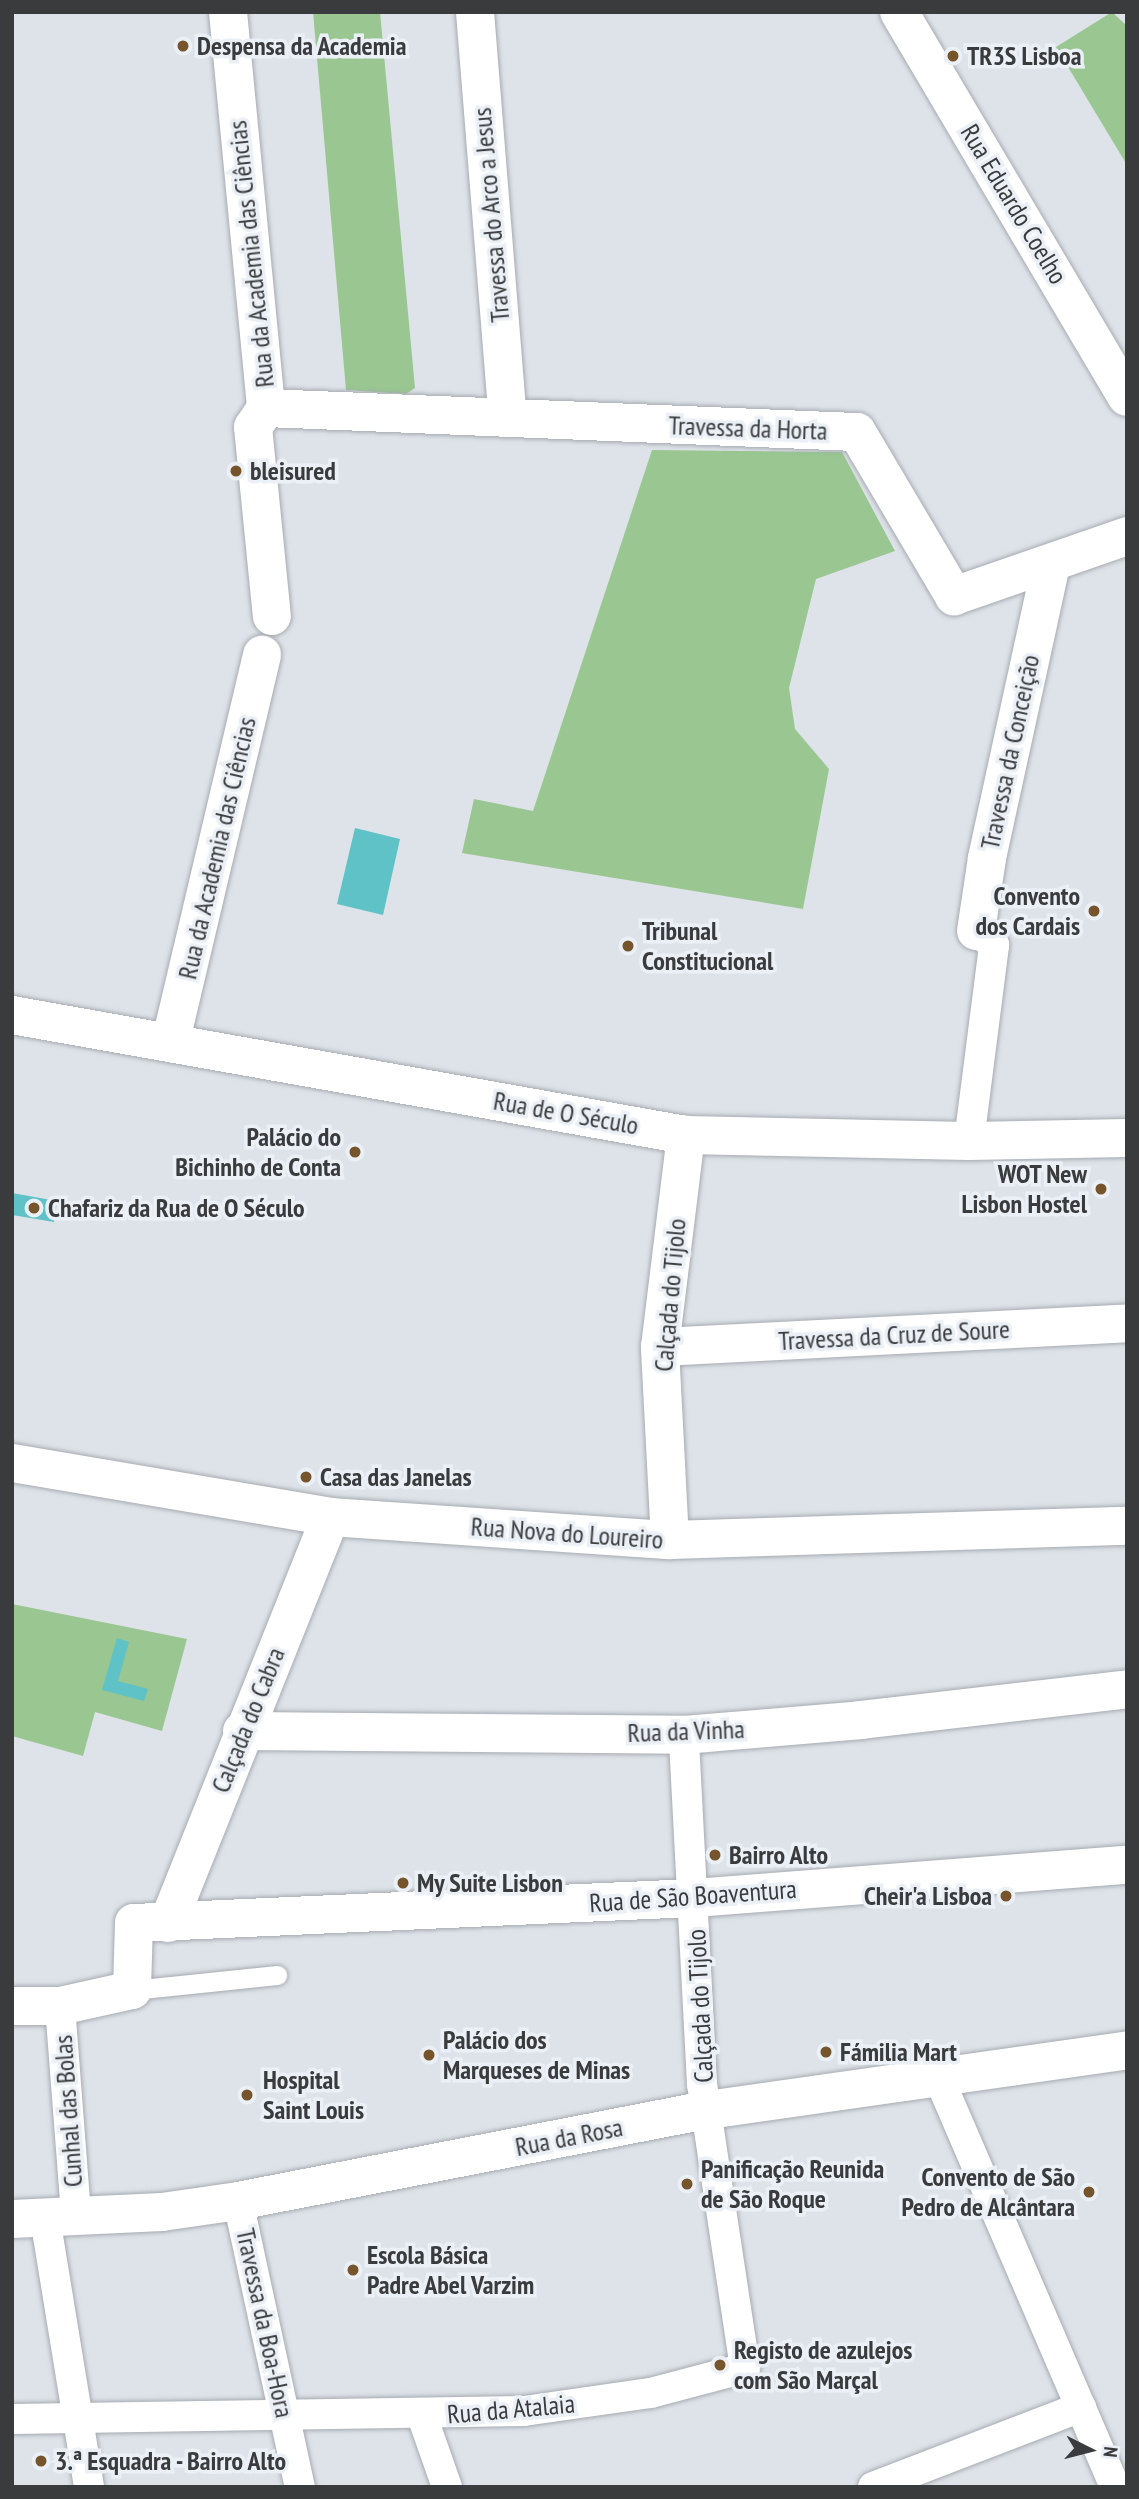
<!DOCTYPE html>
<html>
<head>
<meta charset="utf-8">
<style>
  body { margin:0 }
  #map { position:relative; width:1139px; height:2499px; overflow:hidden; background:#dee3e9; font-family:"PT Sans Narrow",sans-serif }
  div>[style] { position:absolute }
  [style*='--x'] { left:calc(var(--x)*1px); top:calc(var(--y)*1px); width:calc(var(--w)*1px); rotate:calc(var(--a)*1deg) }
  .green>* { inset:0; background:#99c691 }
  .water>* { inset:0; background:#5ec2c6 }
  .roads { filter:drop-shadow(0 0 2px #a6abb1) drop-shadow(0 0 2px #a6abb1) }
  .service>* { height:19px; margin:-9.5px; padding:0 9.5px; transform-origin:9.5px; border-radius:9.5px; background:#fff }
  .pedestrian>* { height:30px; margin:-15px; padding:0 15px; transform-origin:15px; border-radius:15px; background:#fff }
  .minor>* { height:38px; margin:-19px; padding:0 19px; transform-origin:19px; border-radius:19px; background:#fff }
  .dots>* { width:19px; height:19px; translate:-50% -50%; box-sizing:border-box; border:4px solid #ebf0f6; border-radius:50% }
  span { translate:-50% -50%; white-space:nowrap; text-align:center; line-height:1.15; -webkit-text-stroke:7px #ebf0f6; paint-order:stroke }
  .poi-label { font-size:26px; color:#393b3d; font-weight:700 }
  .left { translate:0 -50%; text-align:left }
  .right { translate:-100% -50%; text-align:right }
  .street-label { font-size:26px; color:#393b3d }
  .frame { position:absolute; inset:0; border:14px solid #393b3d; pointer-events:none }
  .north { position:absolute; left:1055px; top:2415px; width:70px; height:70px; -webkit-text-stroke:5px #ebf0f6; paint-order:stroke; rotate:96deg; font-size:19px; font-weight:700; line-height:28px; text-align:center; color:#393b3d }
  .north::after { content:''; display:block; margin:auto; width:24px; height:32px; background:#393b3d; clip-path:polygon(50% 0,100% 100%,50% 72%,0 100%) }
</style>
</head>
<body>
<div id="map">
  <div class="green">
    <i style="clip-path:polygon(313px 12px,380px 12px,415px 388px,406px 394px,346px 390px)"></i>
    <i style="clip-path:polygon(1112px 12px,1127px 26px,1127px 165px,1056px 47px)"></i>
    <i style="clip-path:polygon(652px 450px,842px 452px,895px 551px,816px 579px,789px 688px,795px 729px,829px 769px,803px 909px,462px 853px,474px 799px,533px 811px)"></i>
    <i style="clip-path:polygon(12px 1604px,187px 1639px,162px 1731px,95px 1712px,83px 1756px,12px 1736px)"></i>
  </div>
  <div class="water">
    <i style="clip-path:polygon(355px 828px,400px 839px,383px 915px,337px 904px)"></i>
    <i style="clip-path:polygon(12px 1193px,57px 1201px,54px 1222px,12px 1215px)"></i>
    <i style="clip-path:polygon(117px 1638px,129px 1642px,118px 1681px,148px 1689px,144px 1701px,102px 1690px)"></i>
  </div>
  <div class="roads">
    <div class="service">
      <i style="--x:132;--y:1990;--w:146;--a:-5.9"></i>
    </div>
    <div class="pedestrian">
      <i style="--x:969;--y:1141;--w:198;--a:-82.7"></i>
      <i style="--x:994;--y:945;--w:23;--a:-142"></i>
      <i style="--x:60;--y:2006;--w:211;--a:85.6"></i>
      <i style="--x:938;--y:2076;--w:447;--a:66.7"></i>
      <i style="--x:238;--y:2201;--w:293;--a:77.8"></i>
      <i style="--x:45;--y:2218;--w:273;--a:80.7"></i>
      <i style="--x:422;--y:2416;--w:75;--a:70.6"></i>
      <i style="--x:12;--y:2419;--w:512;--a:-0.9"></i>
      <i style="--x:524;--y:2411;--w:128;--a:-8.1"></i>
      <i style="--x:651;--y:2393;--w:97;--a:-14.9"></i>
      <i style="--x:745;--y:2368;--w:287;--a:-98.6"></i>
      <i style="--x:702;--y:2084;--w:349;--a:-93"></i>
      <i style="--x:873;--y:2487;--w:223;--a:-21"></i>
    </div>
    <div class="minor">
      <i style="--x:228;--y:12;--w:398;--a:84.5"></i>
      <i style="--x:266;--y:408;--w:23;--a:124"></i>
      <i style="--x:253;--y:427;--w:190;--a:84.3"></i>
      <i style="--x:475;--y:12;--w:407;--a:85.4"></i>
      <i style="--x:899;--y:12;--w:447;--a:59.4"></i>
      <i style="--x:266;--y:408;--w:591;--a:2.33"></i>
      <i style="--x:857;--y:432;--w:191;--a:59.4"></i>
      <i style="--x:954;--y:596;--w:183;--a:-19.1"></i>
      <i style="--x:976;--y:931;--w:74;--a:-81.4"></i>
      <i style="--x:987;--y:858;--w:301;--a:-77.7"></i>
      <i style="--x:12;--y:1015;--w:685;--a:10.1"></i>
      <i style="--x:686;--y:1135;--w:283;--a:1.2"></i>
      <i style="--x:969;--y:1141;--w:158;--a:-1.1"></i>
      <i style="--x:171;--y:1040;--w:396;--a:-76.7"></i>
      <i style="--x:660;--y:1347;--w:468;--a:-2.9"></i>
      <i style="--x:12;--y:1463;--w:323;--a:9.6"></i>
      <i style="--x:330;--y:1517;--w:341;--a:3.9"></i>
      <i style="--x:670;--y:1540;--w:457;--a:-1.8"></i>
      <i style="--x:670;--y:1540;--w:193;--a:-93"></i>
      <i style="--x:660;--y:1347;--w:214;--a:-83"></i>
      <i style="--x:242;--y:1731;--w:442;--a:0.5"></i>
      <i style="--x:684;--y:1735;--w:178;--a:-4.8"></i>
      <i style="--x:861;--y:1720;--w:268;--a:-6.6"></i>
      <i style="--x:168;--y:1923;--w:437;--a:-68.2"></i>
      <i style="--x:12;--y:2006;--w:48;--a:0"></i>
      <i style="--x:60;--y:2006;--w:74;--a:-12.5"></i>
      <i style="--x:132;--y:1990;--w:67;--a:-88.3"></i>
      <i style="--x:134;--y:1923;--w:561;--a:-2.56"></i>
      <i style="--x:694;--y:1898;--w:434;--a:-4.4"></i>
      <i style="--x:12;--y:2219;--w:150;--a:-2.7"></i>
      <i style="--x:162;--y:2212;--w:77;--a:-8.2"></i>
      <i style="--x:238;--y:2201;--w:479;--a:-11"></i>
      <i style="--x:708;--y:2110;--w:423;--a:-8.1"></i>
    </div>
  </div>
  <div class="dots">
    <i style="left:183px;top:46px;background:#76542c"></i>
    <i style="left:953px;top:56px;background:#76542c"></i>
    <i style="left:236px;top:471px;background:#76542c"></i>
    <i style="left:1094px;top:911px;background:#76542c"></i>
    <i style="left:628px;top:946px;background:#76542c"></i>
    <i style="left:355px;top:1152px;background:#76542c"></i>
    <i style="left:1101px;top:1189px;background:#76542c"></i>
    <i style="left:34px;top:1208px;background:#76542c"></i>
    <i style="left:306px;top:1477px;background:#76542c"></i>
    <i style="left:715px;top:1855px;background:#76542c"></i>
    <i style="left:403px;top:1883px;background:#76542c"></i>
    <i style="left:1006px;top:1896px;background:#76542c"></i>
    <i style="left:826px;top:2052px;background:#76542c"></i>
    <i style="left:429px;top:2055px;background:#76542c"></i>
    <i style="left:247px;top:2095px;background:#76542c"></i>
    <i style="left:687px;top:2184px;background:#76542c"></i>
    <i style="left:1089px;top:2192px;background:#76542c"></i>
    <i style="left:353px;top:2270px;background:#76542c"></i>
    <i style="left:720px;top:2365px;background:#76542c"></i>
    <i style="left:41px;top:2461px;background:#76542c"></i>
  </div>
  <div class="poi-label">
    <span class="left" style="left:197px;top:46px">Despensa da Academia</span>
    <span class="left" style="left:967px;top:56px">TR3S Lisboa</span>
    <span class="left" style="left:250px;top:471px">bleisured</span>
    <span class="right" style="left:1080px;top:911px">Convento<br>dos Cardais</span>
    <span class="left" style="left:642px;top:946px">Tribunal<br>Constitucional</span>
    <span class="right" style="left:341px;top:1152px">Palácio do<br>Bichinho de Conta</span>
    <span class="right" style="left:1087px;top:1189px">WOT New<br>Lisbon Hostel</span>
    <span class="left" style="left:48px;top:1208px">Chafariz da Rua de O Século</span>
    <span class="left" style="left:320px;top:1477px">Casa das Janelas</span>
    <span class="left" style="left:729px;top:1855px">Bairro Alto</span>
    <span class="left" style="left:417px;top:1883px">My Suite Lisbon</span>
    <span class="right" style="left:992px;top:1896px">Cheir'a Lisboa</span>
    <span class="left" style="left:443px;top:2055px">Palácio dos<br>Marqueses de Minas</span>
    <span class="left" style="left:840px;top:2052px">Fámilia Mart</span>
    <span class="left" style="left:263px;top:2095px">Hospital<br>Saint Louis</span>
    <span class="left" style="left:701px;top:2184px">Panificação Reunida<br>de São Roque</span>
    <span class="right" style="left:1075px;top:2192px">Convento de São<br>Pedro de Alcântara</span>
    <span class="left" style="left:367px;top:2270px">Escola Básica<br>Padre Abel Varzim</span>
    <span class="left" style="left:734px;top:2365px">Registo de azulejos<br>com São Marçal</span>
    <span class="left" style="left:55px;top:2461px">3.ª Esquadra - Bairro Alto</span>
  </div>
  <div class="street-label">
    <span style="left:1014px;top:204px;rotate:59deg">Rua Eduardo Coelho</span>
    <span style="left:491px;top:215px;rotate:-95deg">Travessa do Arco a Jesus</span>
    <span style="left:251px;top:254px;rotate:-96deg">Rua da Academia das Ciências</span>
    <span style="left:748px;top:428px;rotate:2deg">Travessa da Horta</span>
    <span style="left:1010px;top:752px;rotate:-78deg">Travessa da Conceição</span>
    <span style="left:217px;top:848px;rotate:-77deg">Rua da Academia das Ciências</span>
    <span style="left:566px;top:1113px;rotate:10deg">Rua de O Século</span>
    <span style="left:670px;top:1295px;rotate:-85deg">Calçada do Tijolo</span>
    <span style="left:894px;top:1335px;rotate:-3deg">Travessa da Cruz de Soure</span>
    <span style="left:567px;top:1533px;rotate:4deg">Rua Nova do Loureiro</span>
    <span style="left:248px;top:1720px;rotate:-68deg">Calçada do Cabra</span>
    <span style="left:686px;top:1731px;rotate:-2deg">Rua da Vinha</span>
    <span style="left:693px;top:1896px;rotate:-4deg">Rua de São Boaventura</span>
    <span style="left:700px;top:2006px;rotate:-93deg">Calçada do Tijolo</span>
    <span style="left:68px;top:2111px;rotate:-94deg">Cunhal das Bolas</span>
    <span style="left:569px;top:2137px;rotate:-11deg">Rua da Rosa</span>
    <span style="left:265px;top:2323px;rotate:78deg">Travessa da Boa-Hora</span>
    <span style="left:511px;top:2409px;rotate:-5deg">Rua da Atalaia</span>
  </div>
  <div class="frame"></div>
  <div class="north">N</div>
</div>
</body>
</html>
